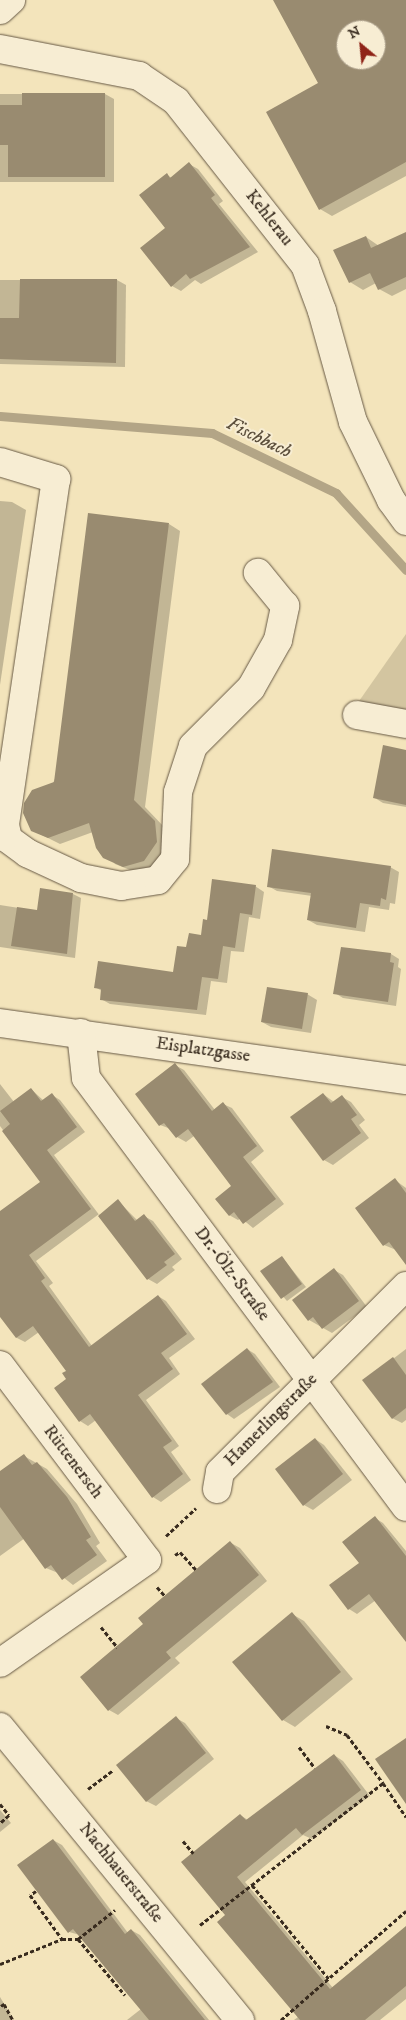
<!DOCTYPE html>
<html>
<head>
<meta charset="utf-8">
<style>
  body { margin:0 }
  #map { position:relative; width:406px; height:2020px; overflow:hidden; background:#f3e4bb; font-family:"IM FELL DW Pica",serif }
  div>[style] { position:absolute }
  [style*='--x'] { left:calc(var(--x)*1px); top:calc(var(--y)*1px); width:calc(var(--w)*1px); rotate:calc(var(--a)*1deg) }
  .green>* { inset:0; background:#d3c5a0 }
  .shadow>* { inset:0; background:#0003 }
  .stream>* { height:9px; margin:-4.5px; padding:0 4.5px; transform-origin:4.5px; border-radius:4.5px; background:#b3a586 }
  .building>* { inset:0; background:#998b70 }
  .path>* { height:3px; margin-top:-1.5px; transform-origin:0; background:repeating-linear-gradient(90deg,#382b1e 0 4px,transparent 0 6.5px) }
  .roads { filter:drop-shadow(0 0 1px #675945) drop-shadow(0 0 1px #675945) }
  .minor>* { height:28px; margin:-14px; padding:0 14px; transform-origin:14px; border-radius:14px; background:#f7edd3 }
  span { translate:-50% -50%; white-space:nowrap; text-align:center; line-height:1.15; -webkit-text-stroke:4px #f7edd3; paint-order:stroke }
  .street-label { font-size:18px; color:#382b1e }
  .water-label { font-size:19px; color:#5d503d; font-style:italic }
  .north { position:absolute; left:336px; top:20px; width:50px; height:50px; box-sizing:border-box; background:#f7edd3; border:1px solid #ab9f8b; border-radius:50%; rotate:332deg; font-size:14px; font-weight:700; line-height:20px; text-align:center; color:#382b1e }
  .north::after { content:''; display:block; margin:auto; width:18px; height:22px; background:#8f2418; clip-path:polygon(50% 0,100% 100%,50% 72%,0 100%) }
</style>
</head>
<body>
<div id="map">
  <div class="green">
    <i style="clip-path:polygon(406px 634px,406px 714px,357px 704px)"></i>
  </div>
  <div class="shadow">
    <i style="clip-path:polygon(evenodd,274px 0,406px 0,406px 176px,332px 216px,320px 209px,320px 84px,274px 0,346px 30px,376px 30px,376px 60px,346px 60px,346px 30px)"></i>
    <i style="clip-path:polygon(0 94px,105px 94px,114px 99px,114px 182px,0 182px)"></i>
    <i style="clip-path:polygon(189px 164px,198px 169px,223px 201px,219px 204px,258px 252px,201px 284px,195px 280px,181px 291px,172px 286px,167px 175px,172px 178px)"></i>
    <i style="clip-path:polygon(406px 233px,406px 289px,392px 296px,379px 289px,376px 283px,363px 290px,350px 282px,366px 237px,379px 246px)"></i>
    <i style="clip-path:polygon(0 280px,117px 280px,126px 285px,125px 367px,0 364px)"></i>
    <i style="clip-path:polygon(0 501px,12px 502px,26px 510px,0 685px)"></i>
    <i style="clip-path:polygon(169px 524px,180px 531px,145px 807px,166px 829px,168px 849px,156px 866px,135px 872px,115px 864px,93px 832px,60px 844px,32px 830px)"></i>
    <i style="clip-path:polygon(406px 751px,406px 807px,383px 803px,375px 798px)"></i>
    <i style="clip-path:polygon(390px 867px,399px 872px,395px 904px,390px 903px,389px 910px,369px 907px,365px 932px,317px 925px,308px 920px,312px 896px,277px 891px,268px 886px)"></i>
    <i style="clip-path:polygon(255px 886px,264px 892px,260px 919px,249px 917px,244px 952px,231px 951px,227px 983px,211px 981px,206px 1015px,110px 1004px,101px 999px,102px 991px,95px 987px,174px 974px,188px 948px,202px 936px,208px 921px)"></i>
    <i style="clip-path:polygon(73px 894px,81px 898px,75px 958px,0 947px,0 905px,38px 911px)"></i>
    <i style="clip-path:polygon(342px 948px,391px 954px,399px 959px,398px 967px,401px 969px,396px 1006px,343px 998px,335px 993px)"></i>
    <i style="clip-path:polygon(307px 994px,317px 1000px,311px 1033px,271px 1027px,262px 1022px)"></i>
    <i style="clip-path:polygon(175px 1065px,184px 1070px,215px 1110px,223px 1104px,232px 1108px,264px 1151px,251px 1162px,284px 1204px,253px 1228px,241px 1218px,238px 1220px,229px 1215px,233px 1186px,194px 1136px,186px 1142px,177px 1137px,171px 1129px,160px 1125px,136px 1094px)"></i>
    <i style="clip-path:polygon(0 1084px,14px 1102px,31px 1089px,44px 1101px,52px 1095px,60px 1100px,85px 1132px,54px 1155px,100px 1216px,118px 1201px,138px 1221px,144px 1216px,153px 1221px,182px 1259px,172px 1267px,175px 1270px,157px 1284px,148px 1279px,99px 1214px,36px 1261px,53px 1283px,49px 1286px,92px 1346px,158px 1296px,166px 1301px,195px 1339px,169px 1358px,180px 1374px,146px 1400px,179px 1446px,171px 1452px,191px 1480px,161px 1502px,153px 1497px,96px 1420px,88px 1426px,80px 1421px,68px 1371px,39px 1332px,25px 1342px,17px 1338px,0 1315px,0 1212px,42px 1182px,0 1126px)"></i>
    <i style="clip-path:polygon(323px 1094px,334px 1102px,342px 1097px,351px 1102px,365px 1120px,359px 1125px,369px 1138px,333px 1165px,324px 1160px)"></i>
    <i style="clip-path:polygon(395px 1180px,406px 1188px,406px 1254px,384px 1245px)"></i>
    <i style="clip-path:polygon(282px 1257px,306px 1287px,287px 1301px,262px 1272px)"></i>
    <i style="clip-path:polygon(334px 1270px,343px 1275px,367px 1307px,332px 1333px,309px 1320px)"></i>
    <i style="clip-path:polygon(247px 1349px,255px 1354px,280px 1387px,234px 1419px,227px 1414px)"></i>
    <i style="clip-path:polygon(406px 1349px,406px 1420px,402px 1423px,392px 1418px,364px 1381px)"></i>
    <i style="clip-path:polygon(315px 1439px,324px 1445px,352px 1480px,313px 1510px,304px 1505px)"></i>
    <i style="clip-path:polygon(24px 1456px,47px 1469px,77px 1504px,100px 1543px,96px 1546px,107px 1561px,73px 1585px,58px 1573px,46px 1568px,25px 1538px,0 1556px,0 1473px)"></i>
    <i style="clip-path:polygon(375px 1518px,383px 1523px,406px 1551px,406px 1640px,376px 1600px,357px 1614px,349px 1609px)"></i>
    <i style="clip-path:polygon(231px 1543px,240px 1548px,267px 1581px,175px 1658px,180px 1663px,118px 1715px,109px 1710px,145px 1624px)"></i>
    <i style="clip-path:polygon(292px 1614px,304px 1621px,353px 1679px,295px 1727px,283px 1720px,234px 1662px)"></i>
    <i style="clip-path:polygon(176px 1718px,185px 1723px,214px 1759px,156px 1806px,146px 1801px)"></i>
    <i style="clip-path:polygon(334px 1755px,343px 1761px,370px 1796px,312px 1839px,303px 1835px,245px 1882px,333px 1988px,406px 1927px,406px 1999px,380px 2020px,294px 2020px,298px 2017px,227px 1915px,240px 1815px,248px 1820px)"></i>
    <i style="clip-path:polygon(0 1810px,11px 1823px,0 1832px)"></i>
    <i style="clip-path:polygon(53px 1840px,62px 1845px,128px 1933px,131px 1930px,140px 1935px,209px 2020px,127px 2020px,141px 2009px,80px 1935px,69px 1932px)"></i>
    <i style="clip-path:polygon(0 1997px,14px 2020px,0 2020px)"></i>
  </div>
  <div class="stream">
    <i style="--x:0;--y:416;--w:213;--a:4.6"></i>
    <i style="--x:212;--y:433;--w:138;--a:25.8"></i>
    <i style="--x:336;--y:493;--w:104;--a:47.7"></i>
  </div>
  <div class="building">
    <i style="clip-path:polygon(evenodd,273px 0,406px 0,406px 162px,319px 210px,266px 112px,318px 83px,273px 0,346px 30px,376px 30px,376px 60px,346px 60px,346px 30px)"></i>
    <i style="clip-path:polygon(22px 93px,105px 93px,105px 177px,8px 177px,8px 145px,0 145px,0 105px,22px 105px)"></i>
    <i style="clip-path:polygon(189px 162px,215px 195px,211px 198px,250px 247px,190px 279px,186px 274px,171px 287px,140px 248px,165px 228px,139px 195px,167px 173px,170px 178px)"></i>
    <i style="clip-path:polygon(406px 232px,406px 277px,378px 290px,370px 273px,349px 283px,333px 250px,366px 236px,371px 248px)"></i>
    <i style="clip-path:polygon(20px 279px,117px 279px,116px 363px,0 359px,0 318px,19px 318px)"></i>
    <i style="clip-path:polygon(88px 513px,169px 523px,134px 800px,155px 821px,157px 842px,144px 861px,123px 867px,103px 858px,96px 848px,89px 823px,48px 838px,31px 831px,23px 813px,24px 803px,32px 790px,54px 782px)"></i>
    <i style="clip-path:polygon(383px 745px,406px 750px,406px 805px,373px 798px)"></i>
    <i style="clip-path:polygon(272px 849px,391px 866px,386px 900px,381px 898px,380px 906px,360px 903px,356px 928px,307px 920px,311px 893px,267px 887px)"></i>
    <i style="clip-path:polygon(212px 879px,256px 885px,252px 915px,240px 913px,235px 948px,223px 946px,218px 979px,202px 977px,197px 1010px,100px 1000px,101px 989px,94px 988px,98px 961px,173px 972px,177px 946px,186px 947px,189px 933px,201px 935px,203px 919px,207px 920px)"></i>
    <i style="clip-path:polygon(40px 888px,73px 893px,67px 954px,11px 946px,17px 907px,37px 910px)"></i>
    <i style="clip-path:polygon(341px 947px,391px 953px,390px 962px,394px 963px,388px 1002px,333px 994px)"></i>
    <i style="clip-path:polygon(267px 987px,308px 993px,302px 1029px,261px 1022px)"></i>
    <i style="clip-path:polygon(175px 1063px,212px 1111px,223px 1102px,257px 1146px,243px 1157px,276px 1199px,243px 1224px,234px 1212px,229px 1216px,215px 1199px,231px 1186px,188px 1129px,176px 1138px,164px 1123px,159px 1126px,135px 1094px)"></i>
    <i style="clip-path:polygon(31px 1088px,41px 1101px,52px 1093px,77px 1127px,47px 1150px,91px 1209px,29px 1255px,45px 1278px,41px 1281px,89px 1347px,158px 1295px,187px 1334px,161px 1353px,173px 1369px,138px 1395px,172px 1441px,163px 1447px,183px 1474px,152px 1498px,90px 1414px,79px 1422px,54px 1388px,66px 1379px,62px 1373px,66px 1371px,33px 1326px,16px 1338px,0 1317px,0 1211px,40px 1182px,2px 1131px,10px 1124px,0 1111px)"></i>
    <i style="clip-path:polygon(323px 1093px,331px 1103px,342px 1095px,357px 1115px,351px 1119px,361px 1133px,323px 1161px,290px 1117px)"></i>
    <i style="clip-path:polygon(395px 1178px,406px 1193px,406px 1265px,389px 1242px,383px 1246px,355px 1208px)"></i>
    <i style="clip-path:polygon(118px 1199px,135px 1221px,144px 1214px,175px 1254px,164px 1262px,167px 1265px,147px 1280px,98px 1216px)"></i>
    <i style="clip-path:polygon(282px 1256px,302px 1284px,281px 1299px,260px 1271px)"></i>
    <i style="clip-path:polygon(334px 1268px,359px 1301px,322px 1329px,313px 1317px,308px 1321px,292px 1300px)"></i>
    <i style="clip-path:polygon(247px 1348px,273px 1382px,226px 1415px,201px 1384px)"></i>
    <i style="clip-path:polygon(393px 1357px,406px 1375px,406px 1408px,392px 1419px,362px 1380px)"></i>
    <i style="clip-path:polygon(315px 1438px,343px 1474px,303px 1506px,275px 1469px)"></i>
    <i style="clip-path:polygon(24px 1454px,32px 1465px,37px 1462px,67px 1497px,91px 1537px,86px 1540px,97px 1555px,62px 1580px,51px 1565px,45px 1569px,0 1507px,0 1471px)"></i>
    <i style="clip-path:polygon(375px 1516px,406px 1556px,406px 1642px,369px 1594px,348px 1610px,329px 1585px,359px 1563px,342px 1542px)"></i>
    <i style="clip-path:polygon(230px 1541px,259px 1575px,166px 1652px,171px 1658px,108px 1711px,80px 1677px,143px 1624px,138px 1618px)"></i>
    <i style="clip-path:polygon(292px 1612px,341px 1672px,282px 1721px,232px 1662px)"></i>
    <i style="clip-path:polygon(176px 1716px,206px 1753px,146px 1802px,116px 1765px)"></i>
    <i style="clip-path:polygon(406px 1738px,406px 1804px,375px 1759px)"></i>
    <i style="clip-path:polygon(334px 1754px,361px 1790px,302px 1835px,296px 1828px,237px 1877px,330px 1989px,406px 1926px,406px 1986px,365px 2020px,300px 2020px,217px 1922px,225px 1915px,181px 1862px,240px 1814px,246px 1820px)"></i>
    <i style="clip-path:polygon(53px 1839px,125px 1934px,131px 1929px,205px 2020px,149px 2020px,73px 1929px,68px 1933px,17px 1865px)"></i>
  </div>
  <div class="path">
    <i style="--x:166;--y:1536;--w:41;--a:-43"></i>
    <i style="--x:175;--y:1555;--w:6;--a:-31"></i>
    <i style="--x:180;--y:1552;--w:24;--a:48"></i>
    <i style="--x:157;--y:1587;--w:12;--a:48"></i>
    <i style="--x:101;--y:1627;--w:26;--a:51"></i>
    <i style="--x:326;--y:1726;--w:23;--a:23"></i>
    <i style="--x:347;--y:1735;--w:60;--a:53.1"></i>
    <i style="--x:299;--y:1747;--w:26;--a:53"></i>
    <i style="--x:88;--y:1789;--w:31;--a:-37"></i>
    <i style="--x:0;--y:1804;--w:14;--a:51"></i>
    <i style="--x:9;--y:1815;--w:12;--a:138"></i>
    <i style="--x:183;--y:1841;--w:16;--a:50"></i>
    <i style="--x:252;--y:1885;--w:122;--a:50.7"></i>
    <i style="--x:36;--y:1891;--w:7;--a:146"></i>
    <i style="--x:30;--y:1895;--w:54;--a:54"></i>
    <i style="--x:200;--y:1925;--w:232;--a:-37.8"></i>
    <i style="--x:383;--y:1783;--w:41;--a:55.9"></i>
    <i style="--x:78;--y:1939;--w:73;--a:50"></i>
    <i style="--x:0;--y:1964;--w:67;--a:-22"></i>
    <i style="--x:62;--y:1939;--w:16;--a:0"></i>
    <i style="--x:78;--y:1939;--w:47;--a:-38.1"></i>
    <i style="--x:1;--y:2006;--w:4;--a:-34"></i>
    <i style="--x:4;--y:2004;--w:18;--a:61"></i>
    <i style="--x:281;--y:2020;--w:166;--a:-41.1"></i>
  </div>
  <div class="roads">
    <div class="minor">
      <i style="--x:0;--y:10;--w:15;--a:-42"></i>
      <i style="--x:0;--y:49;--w:142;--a:11"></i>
      <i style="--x:139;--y:76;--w:45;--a:34"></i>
      <i style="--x:176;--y:101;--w:209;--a:51.8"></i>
      <i style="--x:305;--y:265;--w:49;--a:69.7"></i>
      <i style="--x:322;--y:311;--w:115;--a:74.4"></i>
      <i style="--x:353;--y:422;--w:87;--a:64"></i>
      <i style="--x:391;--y:500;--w:26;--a:54"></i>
      <i style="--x:0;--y:462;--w:59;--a:16.9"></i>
      <i style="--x:56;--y:479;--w:350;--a:98.4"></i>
      <i style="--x:5;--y:825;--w:14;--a:78"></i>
      <i style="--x:8;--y:839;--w:24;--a:36"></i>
      <i style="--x:27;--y:853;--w:60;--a:24.8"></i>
      <i style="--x:81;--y:878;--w:41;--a:11.3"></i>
      <i style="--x:121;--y:886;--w:37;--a:-9"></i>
      <i style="--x:158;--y:880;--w:27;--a:-51"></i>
      <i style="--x:175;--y:859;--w:67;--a:-87.4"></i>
      <i style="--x:178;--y:792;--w:48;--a:-71.9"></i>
      <i style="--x:193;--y:746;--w:82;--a:-45"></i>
      <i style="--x:251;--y:688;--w:55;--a:-60.6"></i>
      <i style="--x:278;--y:640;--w:35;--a:-78"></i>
      <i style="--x:285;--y:606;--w:43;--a:-129.3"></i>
      <i style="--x:357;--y:715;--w:50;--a:10.4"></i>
      <i style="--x:0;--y:1023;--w:410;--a:8"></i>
      <i style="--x:81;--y:1033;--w:45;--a:83.7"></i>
      <i style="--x:86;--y:1078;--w:535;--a:53.28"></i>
      <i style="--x:0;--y:1365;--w:244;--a:53"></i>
      <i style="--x:147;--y:1560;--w:179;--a:145"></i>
      <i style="--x:217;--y:1489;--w:17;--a:-80"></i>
      <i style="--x:220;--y:1472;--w:263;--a:-45"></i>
      <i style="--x:0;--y:1727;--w:379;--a:50.7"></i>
    </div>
  </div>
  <div class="street-label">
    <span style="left:269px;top:218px;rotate:52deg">Kehlerau</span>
    <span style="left:203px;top:1050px;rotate:8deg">Eisplatzgasse</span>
    <span style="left:232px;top:1274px;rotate:53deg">Dr.-Ölz-Straße</span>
    <span style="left:271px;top:1420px;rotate:-45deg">Hamerlingstraße</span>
    <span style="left:73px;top:1462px;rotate:53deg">Rüttenersch</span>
    <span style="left:121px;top:1873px;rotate:51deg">Nachbauerstraße</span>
  </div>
  <div class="water-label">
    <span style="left:259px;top:438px;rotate:26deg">Fischbach</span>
  </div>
  <div class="north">N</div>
</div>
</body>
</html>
